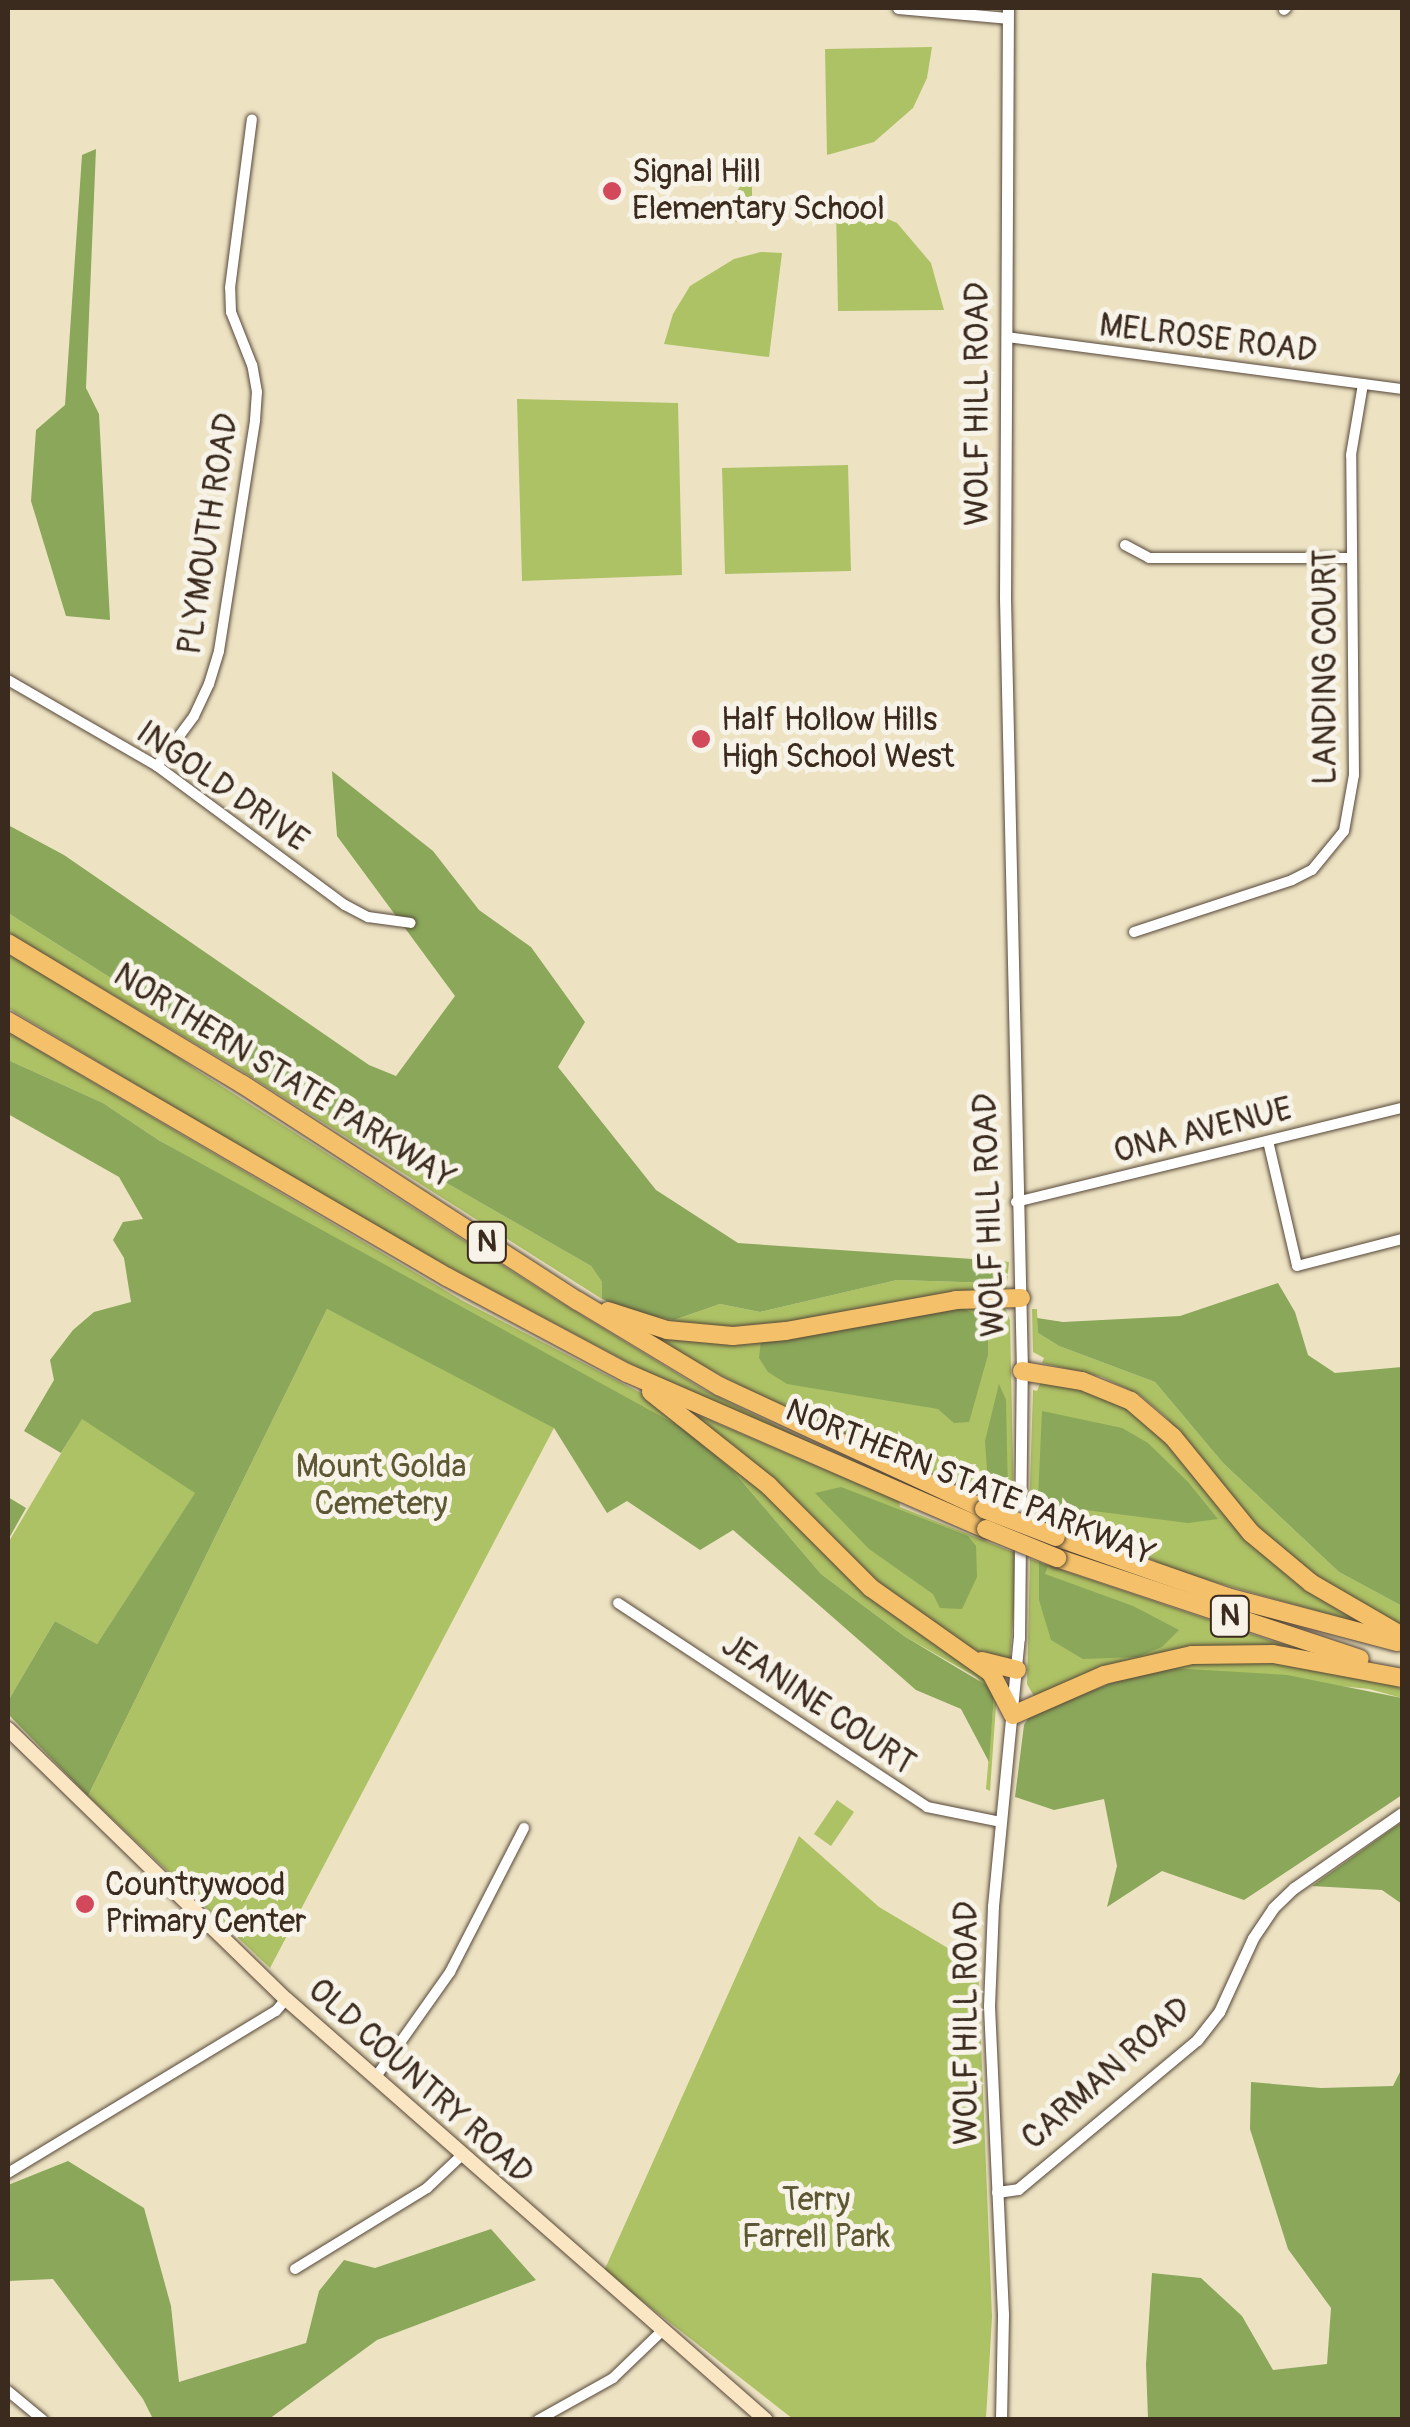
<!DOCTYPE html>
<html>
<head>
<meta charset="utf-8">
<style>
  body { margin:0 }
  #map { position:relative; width:1410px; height:2427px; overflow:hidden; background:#ede3c3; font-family:Pangolin,sans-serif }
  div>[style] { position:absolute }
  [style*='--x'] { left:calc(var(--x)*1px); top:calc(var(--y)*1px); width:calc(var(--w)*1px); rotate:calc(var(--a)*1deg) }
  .green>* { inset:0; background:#adc165 }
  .forest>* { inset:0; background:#8aa75a }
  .roads { filter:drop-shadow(0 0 2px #564637) drop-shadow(0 0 2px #564637) }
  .minor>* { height:10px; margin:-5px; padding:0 5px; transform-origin:5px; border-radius:5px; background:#fff }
  .tertiary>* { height:11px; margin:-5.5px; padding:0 5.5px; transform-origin:5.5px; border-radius:5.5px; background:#fff }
  .secondary>* { height:14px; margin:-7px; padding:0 7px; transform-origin:7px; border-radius:7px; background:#fbe6c3 }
  .motorway>* { height:18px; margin:-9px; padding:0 9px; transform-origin:9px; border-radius:9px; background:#f4c16a }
  .bridges { filter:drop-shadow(0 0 2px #564637) drop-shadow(0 0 2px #564637) }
  .motorway-bridge>* { height:18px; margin:-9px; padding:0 9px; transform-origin:9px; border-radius:9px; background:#f4c16a }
  .dots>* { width:28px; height:28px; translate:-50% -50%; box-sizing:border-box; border:5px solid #f7f3e8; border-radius:50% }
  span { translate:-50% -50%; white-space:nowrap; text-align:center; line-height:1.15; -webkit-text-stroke:10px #f7f3e8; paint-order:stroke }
  .shield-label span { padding:2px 8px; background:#f7f3e8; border:2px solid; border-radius:8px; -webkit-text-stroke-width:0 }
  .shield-label { font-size:30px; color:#3b2a1e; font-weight:700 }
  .poi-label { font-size:32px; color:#3b2a1e }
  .left { translate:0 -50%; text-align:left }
  .street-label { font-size:32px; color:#3b2a1e }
  .park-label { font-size:32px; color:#5d5733 }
  .frame { position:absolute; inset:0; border:10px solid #3b2a1e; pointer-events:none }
</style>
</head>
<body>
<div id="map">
  <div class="green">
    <i style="clip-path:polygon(932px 47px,927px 78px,913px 108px,874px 142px,827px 155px,825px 49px)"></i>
    <i style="clip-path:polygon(744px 181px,752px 186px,752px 206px,747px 218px,736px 222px,725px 208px)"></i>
    <i style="clip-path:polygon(836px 205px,867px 210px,897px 223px,931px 263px,944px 310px,838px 311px)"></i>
    <i style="clip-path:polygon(761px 252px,782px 253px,769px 357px,664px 344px,673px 314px,690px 286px,734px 259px)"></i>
    <i style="clip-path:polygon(517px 399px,678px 403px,682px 575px,522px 581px)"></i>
    <i style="clip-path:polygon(848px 465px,851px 571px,725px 574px,722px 468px)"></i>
    <i style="clip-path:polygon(8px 913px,323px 1112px,591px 1266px,602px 1282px,602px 1299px,237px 1068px,8px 933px)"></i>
    <i style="clip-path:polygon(8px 949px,63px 978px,198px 1071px,557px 1300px,704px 1390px,835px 1454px,833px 1458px,655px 1377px,370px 1225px,8px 1008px)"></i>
    <i style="clip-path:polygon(8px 1032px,465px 1302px,643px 1394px,779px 1504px,829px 1559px,886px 1609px,983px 1670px,997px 1691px,990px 1791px,986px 1789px,994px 1696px,976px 1677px,904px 1636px,821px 1574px,734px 1472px,160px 1141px,103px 1103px,8px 1060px)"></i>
    <i style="clip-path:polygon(1002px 1261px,1009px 1262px,1006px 1292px,744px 1332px,685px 1328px,634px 1313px,674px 1320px,720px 1304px,760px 1312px,897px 1280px,992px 1283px)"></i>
    <i style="clip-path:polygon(954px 1304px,1004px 1306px,1010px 1320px,1014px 1511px,819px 1428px,636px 1330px,682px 1338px)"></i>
    <i style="clip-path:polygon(327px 1309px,555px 1426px,270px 1968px,88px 1796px)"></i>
    <i style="clip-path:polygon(1032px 1309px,1037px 1309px,1038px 1333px,1059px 1346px,1155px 1382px,1223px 1463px,1339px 1572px,1402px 1606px,1402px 1627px,1299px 1567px,1227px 1496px,1166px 1417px,1140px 1395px,1102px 1377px,1042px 1363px,1044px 1358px,1033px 1352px)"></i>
    <i style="clip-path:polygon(1042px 1379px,1109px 1397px,1143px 1417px,1246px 1534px,1362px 1618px,1360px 1623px,1157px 1566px,1155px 1561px,1029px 1517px,1033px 1390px,1037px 1391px)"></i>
    <i style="clip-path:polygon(698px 1415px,899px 1501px,900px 1507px,1018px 1554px,1010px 1657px,1004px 1663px,998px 1661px,954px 1640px,883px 1593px,696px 1420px)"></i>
    <i style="clip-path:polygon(82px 1418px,196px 1492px,97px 1644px,55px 1621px,8px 1701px,8px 1543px)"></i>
    <i style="clip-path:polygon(1030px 1559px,1284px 1645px,1282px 1650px,1231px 1647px,1035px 1698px,1027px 1684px)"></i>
    <i style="clip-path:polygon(1272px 1659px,1390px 1684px,1402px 1689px,1402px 1698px,1369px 1689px,1153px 1667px,1200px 1660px)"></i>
    <i style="clip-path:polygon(837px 1800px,854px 1812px,831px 1846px,814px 1834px)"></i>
    <i style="clip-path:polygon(799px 1836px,879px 1907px,978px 1966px,992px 2317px,986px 2419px,793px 2419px,604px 2271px)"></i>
  </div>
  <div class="forest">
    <i style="clip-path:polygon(96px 149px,86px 388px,99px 414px,110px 620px,66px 616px,31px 501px,36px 430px,65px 405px,82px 155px)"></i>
    <i style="clip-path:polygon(332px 771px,433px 851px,479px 910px,531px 947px,585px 1022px,558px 1067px,656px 1190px,738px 1243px,1002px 1261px,993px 1283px,897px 1280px,760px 1312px,720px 1304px,674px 1320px,634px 1313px,602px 1299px,602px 1282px,591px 1266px,323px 1112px,8px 913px,8px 825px,64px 855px,369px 1065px,396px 1076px,455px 996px,337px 836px)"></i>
    <i style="clip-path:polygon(8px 1060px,103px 1103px,160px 1141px,684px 1429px,734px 1472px,821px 1574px,904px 1636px,986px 1685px,994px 1695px,989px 1762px,961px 1709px,916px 1690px,733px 1530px,700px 1550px,627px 1501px,607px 1513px,554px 1428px,327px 1309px,88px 1796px,8px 1714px,8px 1701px,55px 1621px,97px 1644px,195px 1493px,82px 1419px,61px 1453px,24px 1431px,54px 1380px,50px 1360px,73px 1330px,94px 1312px,131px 1302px,124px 1258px,113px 1240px,123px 1222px,143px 1219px,119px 1177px,8px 1114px)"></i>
    <i style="clip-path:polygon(1278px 1283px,1295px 1312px,1308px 1355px,1335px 1373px,1402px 1367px,1402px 1606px,1339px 1572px,1223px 1463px,1155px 1382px,1059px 1346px,1038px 1333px,1037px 1318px,1063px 1322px,1180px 1316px)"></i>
    <i style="clip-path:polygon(954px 1304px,976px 1315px,988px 1333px,988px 1355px,969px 1422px,954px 1423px,938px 1409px,787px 1384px,768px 1372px,759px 1358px,761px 1340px)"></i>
    <i style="clip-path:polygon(999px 1384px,1006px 1400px,1008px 1495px,1001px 1499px,989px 1497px,985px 1441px)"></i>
    <i style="clip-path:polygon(1042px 1411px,1122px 1428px,1148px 1443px,1188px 1482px,1218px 1519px,1188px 1523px,1054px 1506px,1053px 1526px,1037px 1520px)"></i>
    <i style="clip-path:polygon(841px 1487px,968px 1536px,976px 1546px,977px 1577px,962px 1609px,940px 1608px,933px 1594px,869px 1549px,815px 1493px)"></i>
    <i style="clip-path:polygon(8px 1497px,26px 1508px,8px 1540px)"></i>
    <i style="clip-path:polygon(1039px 1562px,1048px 1566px,1045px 1574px,1133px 1606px,1179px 1630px,1162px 1647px,1137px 1657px,1083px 1659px,1051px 1640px,1039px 1600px)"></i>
    <i style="clip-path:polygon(1153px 1667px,1287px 1675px,1402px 1698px,1402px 1795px,1244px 1900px,1162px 1871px,1107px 1907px,1117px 1866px,1104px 1799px,1054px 1810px,1015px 1797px,1024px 1725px,1031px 1714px)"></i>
    <i style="clip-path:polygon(1402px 1822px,1402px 1904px,1382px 1890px,1312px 1886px)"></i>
    <i style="clip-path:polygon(1402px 2068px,1402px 2419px,1148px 2419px,1146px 2364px,1152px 2273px,1201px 2278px,1242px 2316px,1273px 2370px,1327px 2364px,1331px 2308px,1288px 2249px,1250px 2129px,1251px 2082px,1321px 2088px,1393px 2086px)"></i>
    <i style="clip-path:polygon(68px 2161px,144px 2208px,171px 2306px,179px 2382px,306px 2343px,319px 2291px,344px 2260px,375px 2268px,491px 2229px,536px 2280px,377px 2340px,269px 2419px,153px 2419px,143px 2399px,53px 2279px,8px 2281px,8px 2185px)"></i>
  </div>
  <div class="roads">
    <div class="minor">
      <i style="--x:1284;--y:10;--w:3;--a:-45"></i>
      <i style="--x:1007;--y:337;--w:398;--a:7.5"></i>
      <i style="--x:1125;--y:545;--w:27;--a:28"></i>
      <i style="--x:1149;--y:558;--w:202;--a:0"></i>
      <i style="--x:8;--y:680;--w:172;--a:30"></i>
      <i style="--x:157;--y:766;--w:234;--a:36.5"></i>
      <i style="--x:345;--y:905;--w:26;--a:28"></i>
      <i style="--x:368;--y:917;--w:43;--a:7.9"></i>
      <i style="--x:157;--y:766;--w:62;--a:-53.5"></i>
      <i style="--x:194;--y:716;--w:35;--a:-65"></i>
      <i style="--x:209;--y:684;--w:34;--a:-73"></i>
      <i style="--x:219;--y:651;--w:234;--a:-81.1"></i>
      <i style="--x:255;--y:420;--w:28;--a:-86"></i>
      <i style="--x:257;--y:392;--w:27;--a:-100"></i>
      <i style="--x:252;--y:365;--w:57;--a:-111.6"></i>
      <i style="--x:231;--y:312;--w:24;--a:-92"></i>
      <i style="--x:230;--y:288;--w:170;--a:-82.6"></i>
      <i style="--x:1134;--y:932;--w:166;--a:-18.2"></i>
      <i style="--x:1292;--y:880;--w:22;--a:-27"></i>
      <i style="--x:1312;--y:870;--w:50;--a:-50.6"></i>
      <i style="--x:1344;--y:831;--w:57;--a:-79.9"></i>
      <i style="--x:1354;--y:775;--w:320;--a:-90.5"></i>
      <i style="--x:1351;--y:455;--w:72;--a:-80.4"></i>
      <i style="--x:1268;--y:1141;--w:128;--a:76.9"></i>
      <i style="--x:1297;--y:1266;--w:108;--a:-14.4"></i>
      <i style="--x:1016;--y:1202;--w:397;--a:-13.7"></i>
      <i style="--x:618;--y:1603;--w:370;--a:33.4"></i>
      <i style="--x:927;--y:1807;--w:76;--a:11.5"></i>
      <i style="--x:375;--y:2078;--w:130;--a:-54.7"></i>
      <i style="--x:450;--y:1972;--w:162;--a:-62.8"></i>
      <i style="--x:8;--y:2173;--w:313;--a:-31.2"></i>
      <i style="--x:276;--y:2011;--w:16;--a:-50"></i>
      <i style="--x:295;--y:2269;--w:155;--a:-31.5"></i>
      <i style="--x:427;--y:2188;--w:48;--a:-43.3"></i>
      <i style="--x:8;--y:2391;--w:45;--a:39.6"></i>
      <i style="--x:538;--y:2420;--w:86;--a:-29.2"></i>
      <i style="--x:613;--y:2378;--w:68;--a:-43.8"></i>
    </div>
    <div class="tertiary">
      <i style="--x:898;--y:8;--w:109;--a:5.2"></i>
      <i style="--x:997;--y:2192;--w:21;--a:-8"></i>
      <i style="--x:1018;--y:2189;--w:233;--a:-39.8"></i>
      <i style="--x:1197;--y:2040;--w:36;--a:-52"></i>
      <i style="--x:1219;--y:2012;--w:81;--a:-65.3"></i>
      <i style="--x:1253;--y:1938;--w:36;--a:-56"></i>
      <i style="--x:1273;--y:1908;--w:29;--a:-44"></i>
      <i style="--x:1294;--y:1888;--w:131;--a:-34.8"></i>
      <i style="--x:1001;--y:2420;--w:106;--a:-88.9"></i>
      <i style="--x:1003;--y:2314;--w:308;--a:-92.6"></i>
      <i style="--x:989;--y:2006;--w:100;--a:-87.7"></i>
      <i style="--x:993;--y:1906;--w:269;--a:-84.5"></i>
      <i style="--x:1019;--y:1638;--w:267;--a:-89.4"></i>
      <i style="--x:1022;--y:1371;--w:773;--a:-91.26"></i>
      <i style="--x:1005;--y:598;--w:590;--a:-89.71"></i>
    </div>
    <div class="secondary">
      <i style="--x:8;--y:1729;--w:388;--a:44.2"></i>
      <i style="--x:286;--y:1999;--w:638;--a:41.25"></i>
    </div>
    <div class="motorway">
      <i style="--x:8;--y:943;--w:273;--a:31.1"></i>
      <i style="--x:242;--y:1084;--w:400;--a:32.9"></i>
      <i style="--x:578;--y:1301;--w:165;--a:31.1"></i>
      <i style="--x:719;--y:1386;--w:292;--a:24.9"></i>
      <i style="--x:8;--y:1021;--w:508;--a:30.25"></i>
      <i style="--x:447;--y:1277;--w:204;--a:28.1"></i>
      <i style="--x:627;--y:1373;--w:391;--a:23.5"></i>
      <i style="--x:608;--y:1311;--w:62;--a:17.9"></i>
      <i style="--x:667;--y:1330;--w:66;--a:5.2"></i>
      <i style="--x:733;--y:1336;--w:53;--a:-5.4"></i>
      <i style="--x:786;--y:1331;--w:173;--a:-10.3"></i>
      <i style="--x:956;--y:1300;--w:65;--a:-1.8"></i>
      <i style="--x:1022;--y:1371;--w:61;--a:9.5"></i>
      <i style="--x:1082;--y:1381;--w:53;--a:22.2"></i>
      <i style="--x:1131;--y:1401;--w:55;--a:40.6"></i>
      <i style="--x:1173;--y:1437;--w:124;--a:50.9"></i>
      <i style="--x:1251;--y:1533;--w:78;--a:39.8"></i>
      <i style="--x:1311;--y:1583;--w:105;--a:30.2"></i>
      <i style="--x:651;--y:1392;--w:151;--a:38.5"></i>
      <i style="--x:769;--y:1486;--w:144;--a:45"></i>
      <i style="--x:871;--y:1588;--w:147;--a:35.3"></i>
      <i style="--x:991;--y:1673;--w:47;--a:62.4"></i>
      <i style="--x:1013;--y:1715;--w:99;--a:-23.7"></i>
      <i style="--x:1104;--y:1675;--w:90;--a:-12.8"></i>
      <i style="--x:1192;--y:1655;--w:81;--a:-0.7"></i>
      <i style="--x:1273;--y:1654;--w:131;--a:10.5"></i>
      <i style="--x:1056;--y:1537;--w:181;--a:19.3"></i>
      <i style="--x:1227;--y:1597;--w:176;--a:14.8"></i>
      <i style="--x:1057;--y:1558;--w:319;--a:18.4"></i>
      <i style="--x:982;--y:1661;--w:36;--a:14"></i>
    </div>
  </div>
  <div class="bridges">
    <div class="motorway-bridge">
      <i style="--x:984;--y:1509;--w:77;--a:21.3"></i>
      <i style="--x:986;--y:1529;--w:77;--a:22.2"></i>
    </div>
  </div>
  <div class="dots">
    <i style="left:612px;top:191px;background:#d1495b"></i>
    <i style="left:701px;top:739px;background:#d1495b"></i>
    <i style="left:85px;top:1904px;background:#d1495b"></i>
  </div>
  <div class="shield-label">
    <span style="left:487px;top:1242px">N</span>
    <span style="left:1230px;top:1616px">N</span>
  </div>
  <div class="poi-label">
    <span class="left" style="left:632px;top:191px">Signal Hill<br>Elementary School</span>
    <span class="left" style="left:721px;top:739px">Half Hollow Hills<br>High School West</span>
    <span class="left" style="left:105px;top:1904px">Countrywood<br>Primary Center</span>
  </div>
  <div class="street-label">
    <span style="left:1208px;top:339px;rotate:7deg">MELROSE ROAD</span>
    <span style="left:978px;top:404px;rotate:-90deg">WOLF HILL ROAD</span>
    <span style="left:209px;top:534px;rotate:-81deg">PLYMOUTH ROAD</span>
    <span style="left:1326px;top:667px;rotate:-90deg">LANDING COURT</span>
    <span style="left:222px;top:787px;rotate:35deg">INGOLD DRIVE</span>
    <span style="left:284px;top:1077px;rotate:32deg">NORTHERN STATE PARKWAY</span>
    <span style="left:1203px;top:1131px;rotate:-14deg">ONA AVENUE</span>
    <span style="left:990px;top:1215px;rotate:-92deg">WOLF HILL ROAD</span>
    <span style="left:970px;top:1483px;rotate:22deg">NORTHERN STATE PARKWAY</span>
    <span style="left:818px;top:1705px;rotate:34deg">JEANINE COURT</span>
    <span style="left:967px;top:2023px;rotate:-90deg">WOLF HILL ROAD</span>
    <span style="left:1107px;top:2074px;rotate:-41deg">CARMAN ROAD</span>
    <span style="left:420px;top:2082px;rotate:42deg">OLD COUNTRY ROAD</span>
  </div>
  <div class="park-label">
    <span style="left:381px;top:1486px">Mount Golda<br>Cemetery</span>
    <span style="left:816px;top:2219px">Terry<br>Farrell Park</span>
  </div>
  <div class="frame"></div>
</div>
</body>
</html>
